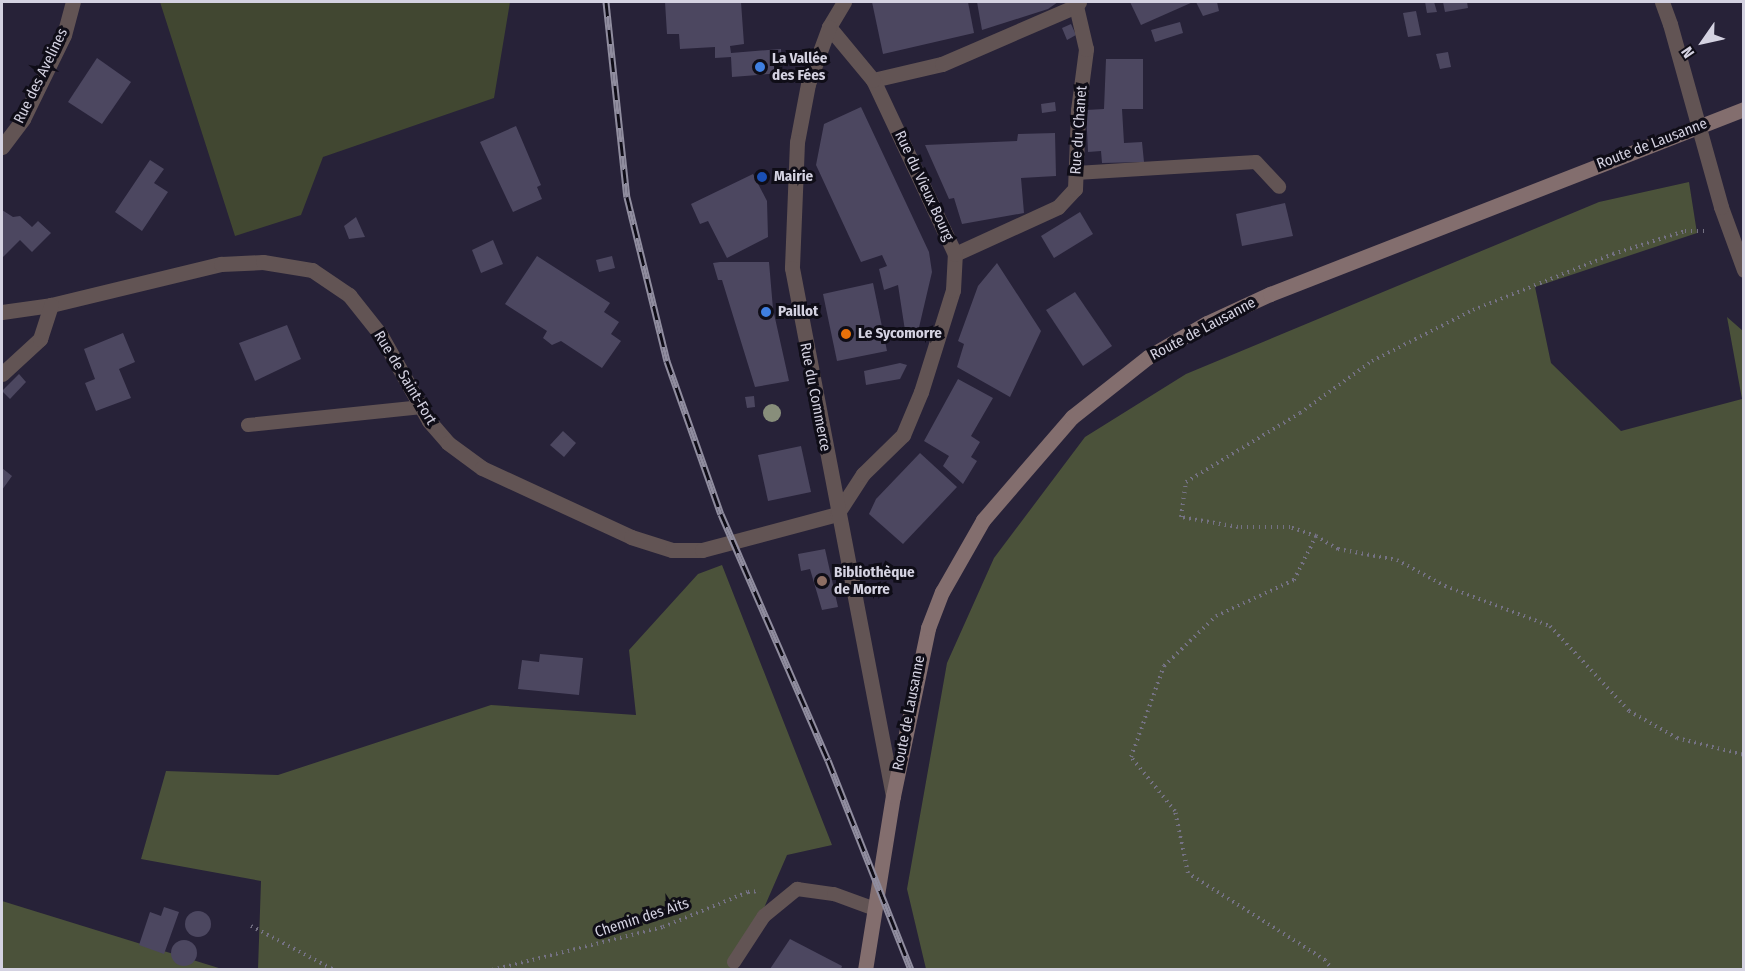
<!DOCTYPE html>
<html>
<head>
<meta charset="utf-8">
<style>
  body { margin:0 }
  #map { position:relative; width:1745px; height:971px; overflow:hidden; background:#272238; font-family:"Fira Sans Condensed",sans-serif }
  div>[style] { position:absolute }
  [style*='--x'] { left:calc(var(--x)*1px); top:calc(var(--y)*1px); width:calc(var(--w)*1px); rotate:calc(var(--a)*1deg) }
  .green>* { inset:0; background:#414731 }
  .forest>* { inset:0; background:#4b523a }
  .building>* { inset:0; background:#4c4760 }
  .round { border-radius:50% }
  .path>* { height:4px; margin-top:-2px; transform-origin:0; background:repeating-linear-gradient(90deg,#757284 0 1.5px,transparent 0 6px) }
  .service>* { height:14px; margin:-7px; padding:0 7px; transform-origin:7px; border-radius:7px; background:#625454 }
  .minor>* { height:15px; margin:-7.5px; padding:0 7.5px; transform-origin:7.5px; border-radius:7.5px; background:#625454 }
  .tertiary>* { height:15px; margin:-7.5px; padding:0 7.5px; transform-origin:7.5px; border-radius:7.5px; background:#625454 }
  .secondary>* { height:15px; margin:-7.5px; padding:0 7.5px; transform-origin:7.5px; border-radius:7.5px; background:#836e6e }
  .rail>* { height:7px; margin-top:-3.5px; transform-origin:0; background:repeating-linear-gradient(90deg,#0f0d17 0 14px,#908d9f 0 28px); box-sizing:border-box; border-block:2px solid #908d9f }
  .tertiary-bridge>* { height:15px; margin:-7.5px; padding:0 7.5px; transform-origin:7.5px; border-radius:7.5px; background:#625454 }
  .trees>* { width:18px; height:18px; margin:-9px; border-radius:50%; background:#888e7b }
  .dots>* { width:16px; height:16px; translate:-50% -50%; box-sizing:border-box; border:3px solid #0f0d17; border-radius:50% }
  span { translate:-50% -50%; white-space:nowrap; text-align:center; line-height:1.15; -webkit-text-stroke:6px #0f0d17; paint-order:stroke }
  .poi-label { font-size:15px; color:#d4d2e1; font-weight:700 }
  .left { translate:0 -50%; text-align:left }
  .street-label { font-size:15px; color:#d4d2e1 }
  .frame { position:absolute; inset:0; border:3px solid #d4d2e1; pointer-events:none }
  .north { position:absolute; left:1673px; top:12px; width:60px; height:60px; -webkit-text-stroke:4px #0f0d17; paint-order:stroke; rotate:236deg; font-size:16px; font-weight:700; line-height:24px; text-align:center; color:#d4d2e1 }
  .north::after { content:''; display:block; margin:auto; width:21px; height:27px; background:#d4d2e1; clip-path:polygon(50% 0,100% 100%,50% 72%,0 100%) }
</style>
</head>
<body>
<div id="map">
  <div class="green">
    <i style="clip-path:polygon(160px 2px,510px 2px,494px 98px,323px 157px,301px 215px,235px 236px)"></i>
  </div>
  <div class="forest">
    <i style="clip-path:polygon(1689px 182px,1697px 233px,1535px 287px,1551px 363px,1621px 431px,1742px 399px,1727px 317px,1743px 331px,1743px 969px,926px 969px,907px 889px,947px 663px,994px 558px,1085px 437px,1186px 374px,1599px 202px)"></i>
    <i style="clip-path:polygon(722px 565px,832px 845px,787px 855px,737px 970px,258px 969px,261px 881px,141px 859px,166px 771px,278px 775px,491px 705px,636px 715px,629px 650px,698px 574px)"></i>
    <i style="clip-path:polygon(2px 901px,222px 969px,2px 969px)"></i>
  </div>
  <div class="building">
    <i style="clip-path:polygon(665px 2px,741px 2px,744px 44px,730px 46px,731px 53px,781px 49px,782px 73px,732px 77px,731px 57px,715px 58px,715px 47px,680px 49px,679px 34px,667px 34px)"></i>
    <i style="clip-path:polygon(872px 2px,968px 2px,974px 33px,883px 54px)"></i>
    <i style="clip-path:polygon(977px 2px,1058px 2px,1048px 9px,982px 30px)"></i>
    <i style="clip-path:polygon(1130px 2px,1193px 2px,1141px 25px)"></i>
    <i style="clip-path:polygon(1196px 2px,1217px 2px,1219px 11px,1203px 16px)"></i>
    <i style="clip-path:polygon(1425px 2px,1434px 2px,1437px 12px,1427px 13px)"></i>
    <i style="clip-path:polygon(1443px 2px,1467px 2px,1468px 8px,1445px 12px)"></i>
    <i style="clip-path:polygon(1416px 11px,1421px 35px,1408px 37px,1403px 13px)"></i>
    <i style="clip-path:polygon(1180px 22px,1183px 33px,1155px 42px,1151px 30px)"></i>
    <i style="clip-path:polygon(1071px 24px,1076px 35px,1067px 40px,1062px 28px)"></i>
    <i style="clip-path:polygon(1448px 52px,1451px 67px,1440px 69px,1436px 54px)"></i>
    <i style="clip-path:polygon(97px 58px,131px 82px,102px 124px,68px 102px)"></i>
    <i style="clip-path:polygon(1106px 59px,1143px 59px,1143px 109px,1122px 109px,1124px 143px,1142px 142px,1144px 162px,1102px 163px,1101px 151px,1088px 152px,1086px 110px,1104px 109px)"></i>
    <i style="clip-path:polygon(1055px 102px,1056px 111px,1042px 113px,1041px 104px)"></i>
    <i style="clip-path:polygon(861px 107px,929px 252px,932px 272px,917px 336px,906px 337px,898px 285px,884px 290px,879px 269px,887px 266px,882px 255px,861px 262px,816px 165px,824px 124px)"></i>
    <i style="clip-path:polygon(516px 126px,541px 185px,537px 187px,542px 199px,513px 212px,480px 142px)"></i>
    <i style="clip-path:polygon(1055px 133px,1056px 176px,1021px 178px,1024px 213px,962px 224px,954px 198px,949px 199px,925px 145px,1017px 141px,1018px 134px)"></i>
    <i style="clip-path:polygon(150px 160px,164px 169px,154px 183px,168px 192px,142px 231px,115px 212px)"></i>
    <i style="clip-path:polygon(753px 174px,767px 201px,768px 237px,727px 258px,708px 221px,700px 224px,691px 204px)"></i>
    <i style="clip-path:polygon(1285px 203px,1293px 236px,1242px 246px,1236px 214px)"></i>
    <i style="clip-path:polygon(2px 210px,13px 217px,20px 216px,32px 227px,38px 221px,51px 233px,32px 252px,20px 240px,2px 258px)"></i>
    <i style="clip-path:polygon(1080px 212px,1093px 234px,1054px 258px,1041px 236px)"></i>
    <i style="clip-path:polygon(356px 217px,365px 237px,349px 239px,344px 226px)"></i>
    <i style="clip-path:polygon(493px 240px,503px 264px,481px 273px,472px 250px)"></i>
    <i style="clip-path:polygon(537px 256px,610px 303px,604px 312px,619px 322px,611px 334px,621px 341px,602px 368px,561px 341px,552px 345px,543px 338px,547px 331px,505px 304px)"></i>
    <i style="clip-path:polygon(612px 256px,615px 268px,599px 272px,596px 260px)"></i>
    <i style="clip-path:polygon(720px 262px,769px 262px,773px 309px,789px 381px,755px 387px,722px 280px,718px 280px,713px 263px)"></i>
    <i style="clip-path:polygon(997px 263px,1041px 331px,1010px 397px,957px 367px,964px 344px,958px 341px,978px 286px)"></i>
    <i style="clip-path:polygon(873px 283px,887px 351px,837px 361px,823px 294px)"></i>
    <i style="clip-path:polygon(1075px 292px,1112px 346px,1083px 366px,1046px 310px)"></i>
    <i style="clip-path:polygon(287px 325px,301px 359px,255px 381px,239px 343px)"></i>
    <i style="clip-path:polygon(123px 333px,135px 362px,119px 369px,131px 398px,96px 411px,85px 383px,95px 379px,84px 349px)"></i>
    <i style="clip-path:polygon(900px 363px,907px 365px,900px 379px,866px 385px,864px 371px)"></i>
    <i style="clip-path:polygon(19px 374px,26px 382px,10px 399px,2px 391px)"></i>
    <i style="clip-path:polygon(958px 379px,993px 398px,971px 436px,980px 442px,971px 457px,977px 461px,963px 484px,943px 466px,949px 456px,924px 441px)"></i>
    <i style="clip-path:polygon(754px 396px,755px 407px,747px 408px,745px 397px)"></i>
    <i style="clip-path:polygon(563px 431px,576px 443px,564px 457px,550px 445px)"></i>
    <i style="clip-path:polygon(801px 446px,811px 492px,768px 501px,758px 455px)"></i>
    <i style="clip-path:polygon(920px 453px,957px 487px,903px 544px,869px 514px,876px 499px)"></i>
    <i style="clip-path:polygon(2px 468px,12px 476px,2px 490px)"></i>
    <i style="clip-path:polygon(825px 549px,838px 607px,822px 610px,810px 569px,801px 571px,798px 554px)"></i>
    <i style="clip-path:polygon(540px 654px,583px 658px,579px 695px,518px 689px,522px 660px,539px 662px)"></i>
    <i style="clip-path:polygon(164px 907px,179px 912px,164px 954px,139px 945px,150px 912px,161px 916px)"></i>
    <i class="round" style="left:185px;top:911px;width:26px;height:26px"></i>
    <i style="clip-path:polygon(790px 939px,842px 966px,841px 969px,770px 969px)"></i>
    <i class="round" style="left:171px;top:940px;width:26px;height:26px"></i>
  </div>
  <div class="path">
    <i style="--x:1316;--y:536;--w:26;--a:31"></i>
    <i style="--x:1338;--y:549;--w:60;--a:10.6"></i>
    <i style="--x:1397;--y:560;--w:55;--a:28.4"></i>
    <i style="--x:1445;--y:586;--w:112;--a:20.9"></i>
    <i style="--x:1550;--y:626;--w:116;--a:47.1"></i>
    <i style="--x:1629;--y:711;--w:55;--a:29.4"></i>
    <i style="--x:1677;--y:738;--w:69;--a:14.2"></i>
    <i style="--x:251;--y:926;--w:94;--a:27.9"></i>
    <i style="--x:492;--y:970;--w:176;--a:-14.1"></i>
    <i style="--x:663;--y:927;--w:92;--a:-22.4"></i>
    <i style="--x:748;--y:892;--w:12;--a:-5"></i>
    <i style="--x:1333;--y:970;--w:13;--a:-129"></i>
    <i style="--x:1325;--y:960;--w:162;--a:-147.6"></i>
    <i style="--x:1188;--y:873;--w:63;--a:-101.8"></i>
    <i style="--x:1175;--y:811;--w:70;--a:-129.2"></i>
    <i style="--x:1131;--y:757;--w:97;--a:-70.1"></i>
    <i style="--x:1164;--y:666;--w:72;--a:-43.9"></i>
    <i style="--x:1216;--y:616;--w:86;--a:-24.8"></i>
    <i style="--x:1294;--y:580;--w:49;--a:-63.4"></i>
    <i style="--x:1316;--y:536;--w:28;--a:-161"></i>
    <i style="--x:1290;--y:527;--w:52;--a:180"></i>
    <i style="--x:1238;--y:527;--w:58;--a:-170"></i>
    <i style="--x:1181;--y:517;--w:35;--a:-82"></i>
    <i style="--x:1186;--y:482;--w:133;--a:-31.2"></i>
    <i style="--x:1300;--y:413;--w:89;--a:-35.8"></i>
    <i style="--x:1372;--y:361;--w:113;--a:-26.8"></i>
    <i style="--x:1473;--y:310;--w:151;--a:-21.8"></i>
    <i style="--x:1613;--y:254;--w:76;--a:-17.7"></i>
    <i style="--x:1685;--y:231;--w:22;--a:0"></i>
  </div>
  <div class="service">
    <i style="--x:1076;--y:173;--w:180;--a:-3.5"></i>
    <i style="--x:1256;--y:162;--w:34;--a:47"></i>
    <i style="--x:248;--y:425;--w:175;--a:-5.9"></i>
    <i style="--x:734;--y:962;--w:55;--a:-56.9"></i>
    <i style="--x:764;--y:916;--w:43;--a:-39.3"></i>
    <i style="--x:797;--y:889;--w:37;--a:8"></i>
    <i style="--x:834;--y:894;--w:44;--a:20.1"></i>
  </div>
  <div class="minor">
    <i style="--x:873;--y:80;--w:71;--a:-13.1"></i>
    <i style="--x:942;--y:64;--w:146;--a:-23.4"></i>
    <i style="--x:1076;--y:6;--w:5;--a:-53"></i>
    <i style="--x:2;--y:147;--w:35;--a:-53"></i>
    <i style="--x:23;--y:119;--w:93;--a:-64"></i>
    <i style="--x:64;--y:35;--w:34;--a:-75"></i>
    <i style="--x:955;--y:254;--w:113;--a:-24.5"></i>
    <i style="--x:1058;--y:207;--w:25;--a:-47"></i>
    <i style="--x:1075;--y:189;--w:79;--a:-87.8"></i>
    <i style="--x:1078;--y:110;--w:62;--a:-82.5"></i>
    <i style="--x:1086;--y:49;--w:44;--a:-103.1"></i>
    <i style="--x:2;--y:312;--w:49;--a:-8.1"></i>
    <i style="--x:51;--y:305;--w:175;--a:-13.6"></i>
    <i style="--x:221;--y:264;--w:42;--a:-2.7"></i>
    <i style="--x:263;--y:262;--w:50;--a:9.3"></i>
    <i style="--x:312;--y:270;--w:45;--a:34"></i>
    <i style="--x:349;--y:295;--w:50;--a:51.5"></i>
    <i style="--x:380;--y:334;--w:100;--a:60.6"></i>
    <i style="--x:429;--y:421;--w:29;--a:49"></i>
    <i style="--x:448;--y:443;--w:42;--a:36.3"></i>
    <i style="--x:482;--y:468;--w:164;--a:24.8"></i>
    <i style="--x:631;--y:537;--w:43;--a:17.6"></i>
    <i style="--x:672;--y:550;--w:30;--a:0"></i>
    <i style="--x:702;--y:550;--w:140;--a:-14.9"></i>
    <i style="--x:837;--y:514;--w:48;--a:-57"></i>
    <i style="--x:863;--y:474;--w:56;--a:-44.3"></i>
    <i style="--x:903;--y:435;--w:47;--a:-67.3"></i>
    <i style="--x:921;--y:392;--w:107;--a:-72.6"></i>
    <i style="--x:953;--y:290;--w:36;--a:-87"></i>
    <i style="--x:955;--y:254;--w:192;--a:-115.2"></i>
    <i style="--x:873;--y:80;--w:69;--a:-129.7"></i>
    <i style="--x:2;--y:374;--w:52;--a:-42.6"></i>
    <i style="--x:40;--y:339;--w:36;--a:-72"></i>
  </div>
  <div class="tertiary">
    <i style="--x:844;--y:2;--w:29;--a:121"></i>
    <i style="--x:829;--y:27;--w:61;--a:110.2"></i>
    <i style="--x:808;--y:84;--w:59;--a:100.7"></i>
    <i style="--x:797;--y:142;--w:126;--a:92.3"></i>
    <i style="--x:792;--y:268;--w:538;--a:79.17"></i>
    <i style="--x:1662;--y:2;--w:23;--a:70"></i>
    <i style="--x:1721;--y:207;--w:67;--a:69.9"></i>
  </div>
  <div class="secondary">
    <i style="--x:865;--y:970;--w:176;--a:-80.9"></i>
    <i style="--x:893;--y:796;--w:172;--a:-78.2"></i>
    <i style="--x:928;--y:628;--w:39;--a:-69"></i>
    <i style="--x:942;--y:592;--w:83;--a:-60.3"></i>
    <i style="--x:983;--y:520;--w:136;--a:-49.2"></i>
    <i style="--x:1072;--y:417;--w:97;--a:-38.3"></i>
    <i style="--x:1148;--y:357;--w:68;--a:-30"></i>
    <i style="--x:1207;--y:323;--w:69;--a:-24.7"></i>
    <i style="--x:1270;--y:294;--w:509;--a:-21.32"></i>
  </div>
  <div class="rail">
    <i style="--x:606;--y:2;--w:196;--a:83.9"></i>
    <i style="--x:627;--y:197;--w:169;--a:76.3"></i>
    <i style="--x:667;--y:361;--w:162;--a:70.6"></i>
    <i style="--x:721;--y:514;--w:268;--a:66.5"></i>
    <i style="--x:828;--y:760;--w:226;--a:68.4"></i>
  </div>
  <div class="tertiary-bridge">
    <i style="--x:1670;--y:24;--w:190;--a:74.4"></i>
  </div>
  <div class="trees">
    <i style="left:772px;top:413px"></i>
  </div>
  <div class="dots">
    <i style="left:760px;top:67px;background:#3f7fe0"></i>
    <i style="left:762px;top:177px;background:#1a4fb4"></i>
    <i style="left:766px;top:312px;background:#3f7fe0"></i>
    <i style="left:846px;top:334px;background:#e8710a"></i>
    <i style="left:822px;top:581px;background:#8d6e63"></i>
  </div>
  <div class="poi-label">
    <span class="left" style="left:772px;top:67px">La Vallée<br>des Fées</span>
    <span class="left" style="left:774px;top:177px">Mairie</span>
    <span class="left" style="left:778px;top:312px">Paillot</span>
    <span class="left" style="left:858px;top:334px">Le Sycomorre</span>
    <span class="left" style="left:834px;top:581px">Bibliothèque<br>de Morre</span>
  </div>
  <div class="street-label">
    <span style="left:41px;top:76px;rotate:-64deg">Rue des Avelines</span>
    <span style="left:1079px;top:130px;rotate:-86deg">Rue du Chanet</span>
    <span style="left:1652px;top:144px;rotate:-21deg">Route de Lausanne</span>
    <span style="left:924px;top:186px;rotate:65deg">Rue du Vieux Bourg</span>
    <span style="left:1203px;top:329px;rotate:-28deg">Route de Lausanne</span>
    <span style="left:405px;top:378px;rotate:59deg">Rue de Saint-Fort</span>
    <span style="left:815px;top:397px;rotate:79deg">Rue du Commerce</span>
    <span style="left:909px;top:713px;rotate:-79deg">Route de Lausanne</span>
    <span style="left:642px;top:918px;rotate:-18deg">Chemin des Aits</span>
  </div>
  <div class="frame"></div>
  <div class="north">N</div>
</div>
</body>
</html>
